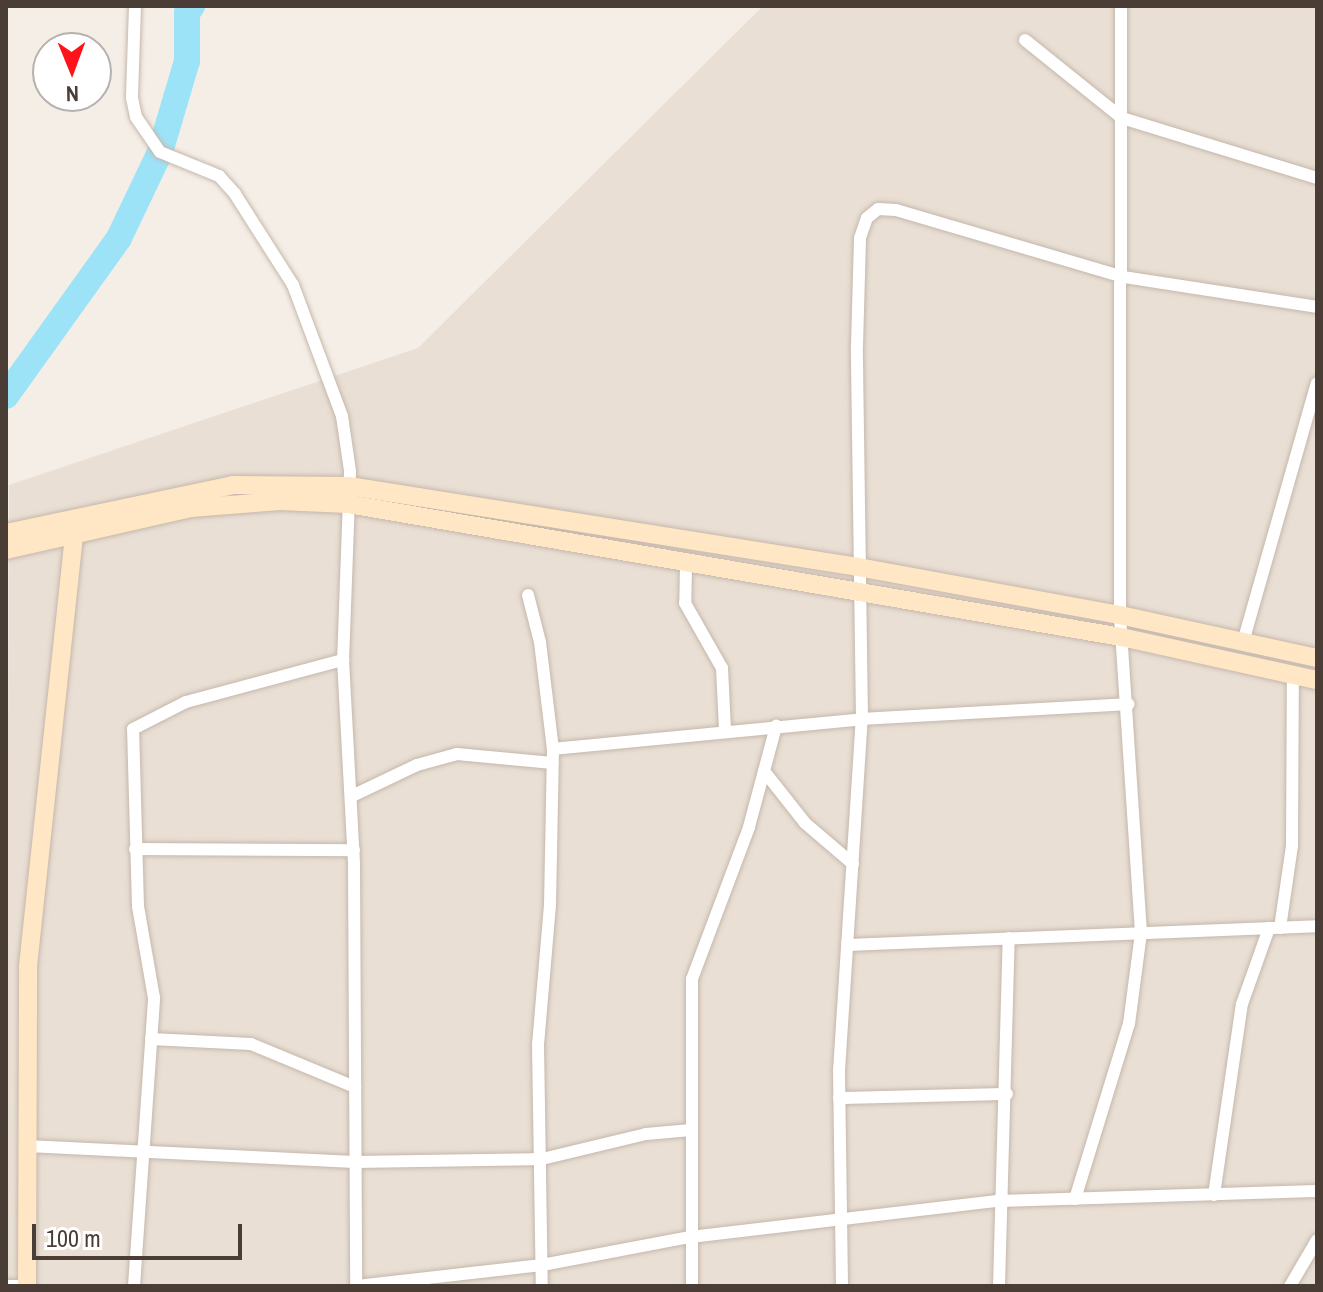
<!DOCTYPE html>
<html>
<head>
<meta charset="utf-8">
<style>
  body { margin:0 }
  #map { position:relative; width:1323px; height:1292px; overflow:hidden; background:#f5eee6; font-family:"Archivo Narrow",sans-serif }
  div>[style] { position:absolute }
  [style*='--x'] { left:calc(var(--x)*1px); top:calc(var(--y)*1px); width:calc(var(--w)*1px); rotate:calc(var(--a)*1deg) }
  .residential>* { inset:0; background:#e9dfd4 }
  .river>* { height:26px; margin:-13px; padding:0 13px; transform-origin:13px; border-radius:13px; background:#9ce3f8 }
  .roads { filter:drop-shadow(0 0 2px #c5b7ab) drop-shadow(0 0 2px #c5b7ab) }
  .minor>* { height:12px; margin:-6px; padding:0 6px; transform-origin:6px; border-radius:6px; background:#fff }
  .secondary>* { height:18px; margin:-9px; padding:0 9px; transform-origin:9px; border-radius:9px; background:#ffe7c6 }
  span { translate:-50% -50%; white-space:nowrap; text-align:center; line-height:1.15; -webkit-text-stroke:8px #fff; paint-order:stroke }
  .frame { position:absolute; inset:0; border:8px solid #493d35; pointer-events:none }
  .north { position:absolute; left:32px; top:32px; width:80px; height:80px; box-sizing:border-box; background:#fff; border:2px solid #b6b1ae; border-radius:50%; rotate:179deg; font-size:22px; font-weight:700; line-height:32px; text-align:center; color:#493d35 }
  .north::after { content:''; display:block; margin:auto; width:28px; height:36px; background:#ff131b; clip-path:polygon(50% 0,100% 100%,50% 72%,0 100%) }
  .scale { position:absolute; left:32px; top:1224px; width:210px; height:36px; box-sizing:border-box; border:4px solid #493d35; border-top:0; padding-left:10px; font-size:24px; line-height:28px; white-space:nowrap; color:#493d35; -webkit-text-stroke:6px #fff; paint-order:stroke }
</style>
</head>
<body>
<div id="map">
  <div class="residential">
    <i style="clip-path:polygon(763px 6px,1317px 6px,1317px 1286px,6px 1286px,9px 485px,418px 348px)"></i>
  </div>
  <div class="river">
    <i style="--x:6;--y:396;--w:194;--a:-54.4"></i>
    <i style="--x:119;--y:238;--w:95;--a:-64.5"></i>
    <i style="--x:160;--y:152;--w:95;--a:-73.5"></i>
    <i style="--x:187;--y:61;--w:48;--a:-90"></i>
    <i style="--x:187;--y:13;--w:9;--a:-54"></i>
  </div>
  <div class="roads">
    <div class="minor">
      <i style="--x:135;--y:6;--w:92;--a:91.9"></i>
      <i style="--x:132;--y:98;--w:19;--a:78"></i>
      <i style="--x:136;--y:117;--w:42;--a:55.6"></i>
      <i style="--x:160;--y:152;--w:64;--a:22.1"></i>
      <i style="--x:219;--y:176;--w:24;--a:48"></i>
      <i style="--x:235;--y:194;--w:108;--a:57.5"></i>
      <i style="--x:293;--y:285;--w:140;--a:69.5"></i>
      <i style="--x:342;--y:416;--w:56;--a:81.7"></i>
      <i style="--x:350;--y:471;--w:189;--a:92.1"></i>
      <i style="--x:343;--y:660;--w:206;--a:86.9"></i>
      <i style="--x:354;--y:866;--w:420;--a:89.7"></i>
      <i style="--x:1025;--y:40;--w:124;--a:38.8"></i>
      <i style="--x:1122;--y:118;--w:204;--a:17.1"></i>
      <i style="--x:686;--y:564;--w:39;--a:91"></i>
      <i style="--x:685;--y:603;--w:75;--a:60.4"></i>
      <i style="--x:722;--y:668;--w:62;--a:87.2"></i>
      <i style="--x:528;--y:595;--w:49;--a:75.7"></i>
      <i style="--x:540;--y:642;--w:108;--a:83.1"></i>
      <i style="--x:553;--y:749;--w:156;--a:91.1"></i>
      <i style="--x:550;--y:905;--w:140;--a:94.9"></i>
      <i style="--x:538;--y:1044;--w:242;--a:89.1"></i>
      <i style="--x:1243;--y:642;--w:269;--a:-74.1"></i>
      <i style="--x:553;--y:749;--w:310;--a:-5.5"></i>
      <i style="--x:862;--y:719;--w:267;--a:-3.2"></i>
      <i style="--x:764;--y:771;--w:66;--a:51.7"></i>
      <i style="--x:805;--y:823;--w:63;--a:40.5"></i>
      <i style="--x:352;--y:796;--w:72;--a:-25.5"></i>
      <i style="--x:417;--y:765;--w:41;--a:-15.4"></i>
      <i style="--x:457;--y:754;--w:96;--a:5.4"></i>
      <i style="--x:135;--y:849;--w:219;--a:0.3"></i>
      <i style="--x:1280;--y:928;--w:83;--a:-81.7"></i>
      <i style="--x:1292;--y:846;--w:171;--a:-89.7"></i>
      <i style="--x:847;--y:945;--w:470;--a:-2.3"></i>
      <i style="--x:151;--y:1039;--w:100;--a:2.9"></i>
      <i style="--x:251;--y:1044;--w:113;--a:22.5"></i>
      <i style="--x:839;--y:1098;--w:168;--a:-1.4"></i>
      <i style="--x:27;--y:1146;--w:328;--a:2.8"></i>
      <i style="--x:355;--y:1162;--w:187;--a:-0.9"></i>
      <i style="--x:542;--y:1159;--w:107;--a:-13.5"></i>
      <i style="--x:646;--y:1134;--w:45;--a:-5.1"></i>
      <i style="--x:1214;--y:1195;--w:193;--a:-81.7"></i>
      <i style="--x:1242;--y:1004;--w:81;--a:-70.4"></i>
      <i style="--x:1075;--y:1199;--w:183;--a:-72.9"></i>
      <i style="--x:1129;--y:1024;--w:92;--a:-82.5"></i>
      <i style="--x:1141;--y:933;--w:319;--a:-93.8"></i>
      <i style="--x:1120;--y:615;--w:609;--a:-89.91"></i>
      <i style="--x:6;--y:1286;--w:15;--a:0"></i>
      <i style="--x:134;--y:1286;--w:289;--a:-86"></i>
      <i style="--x:154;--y:998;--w:93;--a:-99.9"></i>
      <i style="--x:138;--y:906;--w:177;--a:-91.6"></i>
      <i style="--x:133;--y:729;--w:59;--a:-27"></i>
      <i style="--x:186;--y:702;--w:163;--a:-15"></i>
      <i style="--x:357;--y:1286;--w:186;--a:-6.5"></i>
      <i style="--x:542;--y:1265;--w:151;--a:-10.7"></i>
      <i style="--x:690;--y:1237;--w:310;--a:-6.7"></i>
      <i style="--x:998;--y:1201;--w:319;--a:-1.8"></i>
      <i style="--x:692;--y:1286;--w:307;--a:-90"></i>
      <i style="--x:692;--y:979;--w:162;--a:-69.4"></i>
      <i style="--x:749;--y:827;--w:105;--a:-75"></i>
      <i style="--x:842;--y:1286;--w:215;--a:-90.8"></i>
      <i style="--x:839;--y:1071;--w:353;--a:-86.3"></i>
      <i style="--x:862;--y:719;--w:373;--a:-90.8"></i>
      <i style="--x:857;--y:346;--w:108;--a:-88.4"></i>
      <i style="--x:860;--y:238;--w:21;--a:-71"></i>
      <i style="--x:867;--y:218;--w:14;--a:-39"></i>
      <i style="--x:878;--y:209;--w:18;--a:3"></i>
      <i style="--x:896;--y:210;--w:238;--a:16.4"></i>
      <i style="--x:1124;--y:277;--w:195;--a:8.8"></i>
      <i style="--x:999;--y:1286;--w:348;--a:-88.4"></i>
      <i style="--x:1290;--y:1286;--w:53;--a:-59.6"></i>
    </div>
    <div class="secondary">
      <i style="--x:6;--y:533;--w:232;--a:-11.9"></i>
      <i style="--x:233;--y:485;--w:116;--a:0.5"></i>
      <i style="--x:349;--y:486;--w:515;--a:9.04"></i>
      <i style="--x:858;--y:567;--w:266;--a:10.4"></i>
      <i style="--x:1120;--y:615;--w:202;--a:12.3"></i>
      <i style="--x:6;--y:550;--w:190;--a:-12.8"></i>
      <i style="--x:191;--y:508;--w:89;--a:-4.5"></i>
      <i style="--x:280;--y:501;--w:68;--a:2.5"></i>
      <i style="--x:348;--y:504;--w:784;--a:9.76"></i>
      <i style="--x:1121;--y:637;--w:201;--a:12.4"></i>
      <i style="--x:27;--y:1286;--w:320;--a:-89.8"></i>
      <i style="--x:28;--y:966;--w:445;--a:-83.9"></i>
    </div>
  </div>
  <div class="frame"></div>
  <div class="north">N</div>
  <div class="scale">100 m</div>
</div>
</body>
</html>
